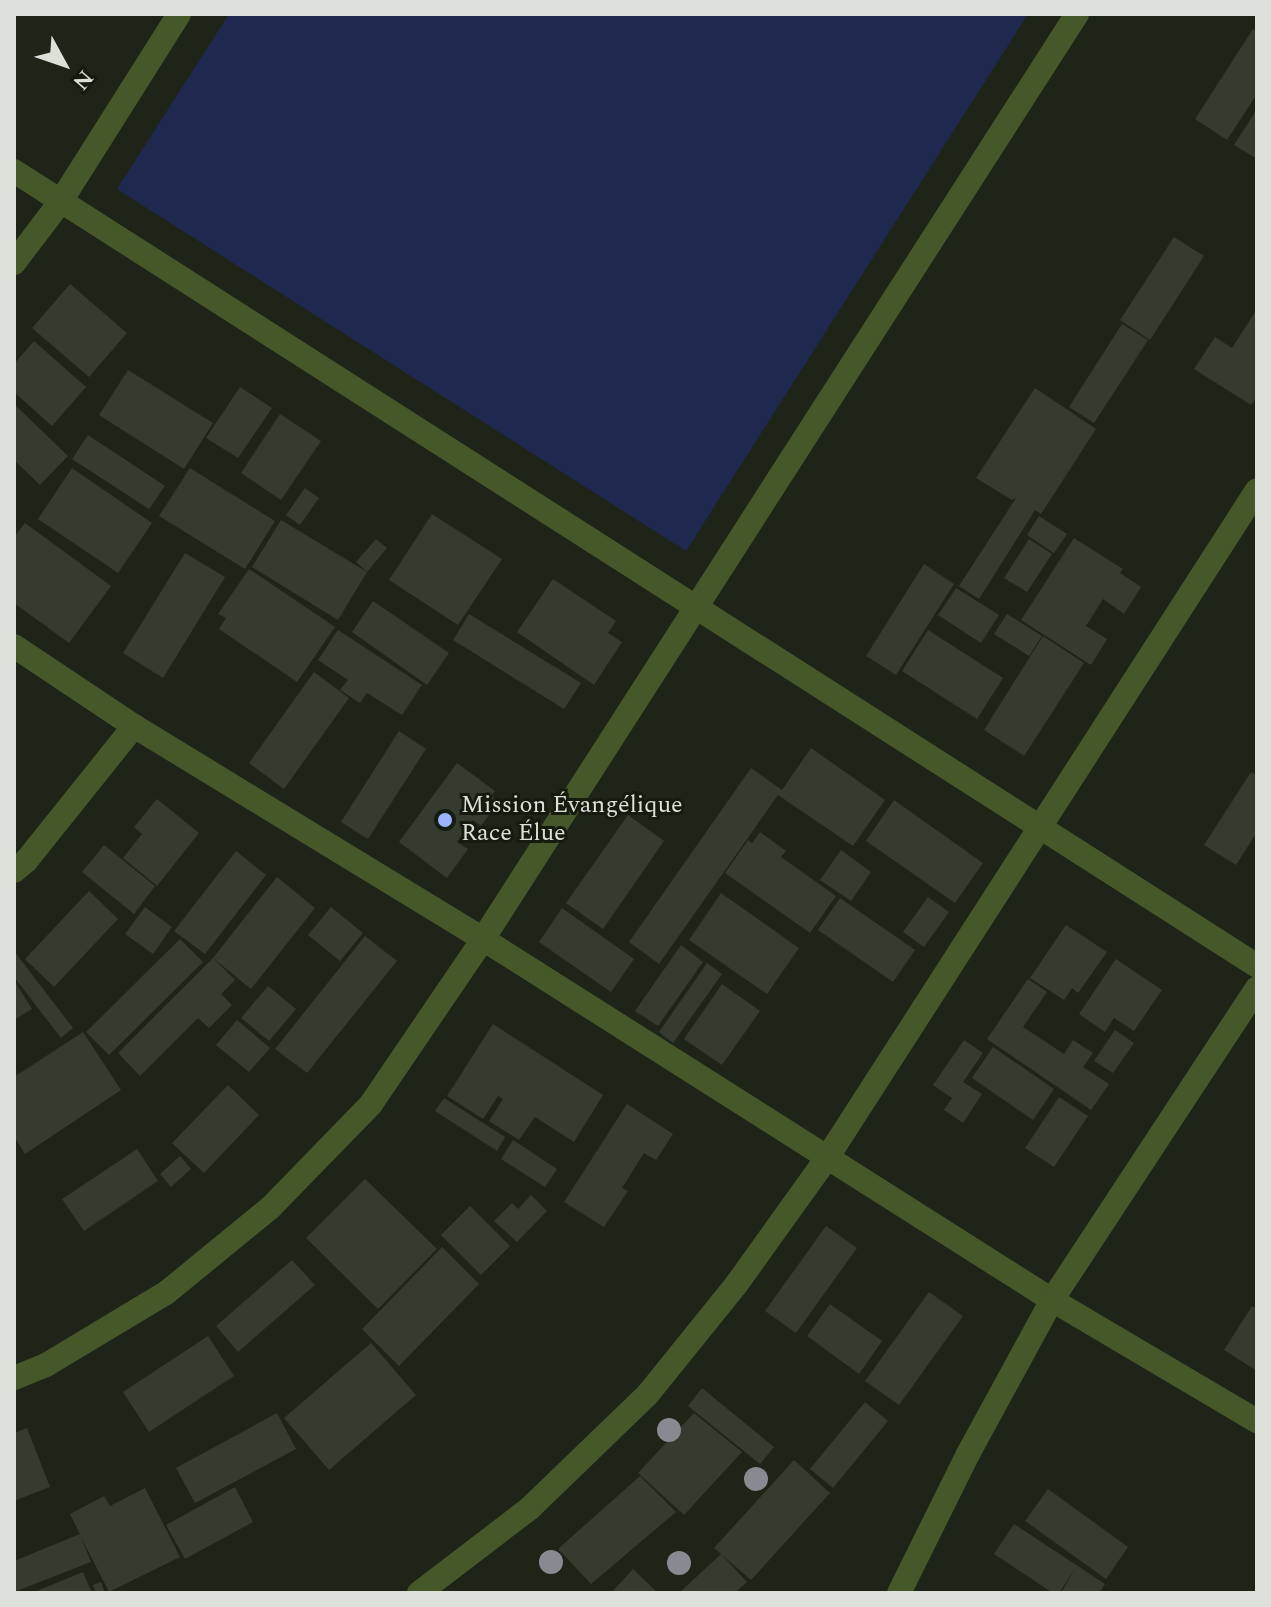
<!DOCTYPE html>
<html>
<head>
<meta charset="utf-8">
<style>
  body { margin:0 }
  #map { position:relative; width:1271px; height:1607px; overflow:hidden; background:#1f2419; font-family:Spectral,serif }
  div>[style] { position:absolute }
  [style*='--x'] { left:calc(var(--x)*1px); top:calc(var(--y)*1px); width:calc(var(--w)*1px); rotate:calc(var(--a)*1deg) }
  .green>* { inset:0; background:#1f294f }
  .building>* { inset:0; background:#353b2e }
  .street>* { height:24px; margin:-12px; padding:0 12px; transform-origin:12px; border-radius:12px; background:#46582a }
  .trees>* { width:24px; height:24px; margin:-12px; border-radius:50%; background:#858b90 }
  .dots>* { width:22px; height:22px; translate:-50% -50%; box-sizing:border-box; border:4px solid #161b10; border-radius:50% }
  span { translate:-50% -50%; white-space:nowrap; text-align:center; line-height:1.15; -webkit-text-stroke:6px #161b10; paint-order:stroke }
  .poi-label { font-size:24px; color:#dde0d8 }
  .left { translate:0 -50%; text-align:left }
  .frame { position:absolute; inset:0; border:16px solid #dde0d8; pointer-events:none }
  .north { position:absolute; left:24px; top:24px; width:80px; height:80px; -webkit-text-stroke:6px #161b10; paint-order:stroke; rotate:130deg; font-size:22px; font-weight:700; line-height:32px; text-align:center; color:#dde0d8 }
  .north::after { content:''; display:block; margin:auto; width:28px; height:36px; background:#dde0d8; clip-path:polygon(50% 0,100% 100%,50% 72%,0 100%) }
</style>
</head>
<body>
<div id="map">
  <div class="green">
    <i style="clip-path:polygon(229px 14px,1028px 14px,686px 551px,117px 189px)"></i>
  </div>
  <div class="building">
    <i style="clip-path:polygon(1253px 29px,1257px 32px,1257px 94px,1227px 140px,1195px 119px)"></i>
    <i style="clip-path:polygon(1257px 109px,1257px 159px,1234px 145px)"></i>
    <i style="clip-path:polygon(1174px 237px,1204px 256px,1150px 340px,1120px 320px)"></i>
    <i style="clip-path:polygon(70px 284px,127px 333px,89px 377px,32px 328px)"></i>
    <i style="clip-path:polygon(1257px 309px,1257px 396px,1251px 405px,1194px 369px,1215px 337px,1232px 348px)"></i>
    <i style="clip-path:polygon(1122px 324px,1148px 340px,1094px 423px,1069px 407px)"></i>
    <i style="clip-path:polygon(34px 341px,86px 387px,52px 426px,14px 392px,14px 364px)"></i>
    <i style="clip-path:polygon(128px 370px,213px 423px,184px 469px,99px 415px)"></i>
    <i style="clip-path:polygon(240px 387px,272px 408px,238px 458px,206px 438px)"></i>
    <i style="clip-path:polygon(1035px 388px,1096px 429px,1041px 514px,1035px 510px,979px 599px,959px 586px,1016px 498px,1012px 500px,976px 478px)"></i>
    <i style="clip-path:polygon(14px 404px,68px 456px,40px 485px,14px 460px)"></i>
    <i style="clip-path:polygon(280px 414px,321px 441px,281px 500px,241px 473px)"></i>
    <i style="clip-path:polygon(88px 435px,165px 486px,149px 509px,72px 459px)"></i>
    <i style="clip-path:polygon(72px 468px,152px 523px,118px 573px,38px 519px)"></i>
    <i style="clip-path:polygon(190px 468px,275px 521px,245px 569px,159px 516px)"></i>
    <i style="clip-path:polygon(305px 488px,319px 498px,300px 525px,286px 515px)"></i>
    <i style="clip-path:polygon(432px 514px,502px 559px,458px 625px,389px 580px)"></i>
    <i style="clip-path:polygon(1039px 516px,1067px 534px,1054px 553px,1027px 535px)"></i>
    <i style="clip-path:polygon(281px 520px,367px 572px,338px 620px,252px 567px)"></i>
    <i style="clip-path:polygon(25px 523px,111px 586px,69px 643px,14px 603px,14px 537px)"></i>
    <i style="clip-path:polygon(1074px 538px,1123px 569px,1120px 573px,1141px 587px,1124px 614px,1103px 599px,1086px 626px,1107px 639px,1091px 665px,1021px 620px)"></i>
    <i style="clip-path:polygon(376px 539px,387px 548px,367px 572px,356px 562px)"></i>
    <i style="clip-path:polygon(1029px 539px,1052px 554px,1027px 592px,1004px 578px)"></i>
    <i style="clip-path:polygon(185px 553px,225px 577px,163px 678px,123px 653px)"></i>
    <i style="clip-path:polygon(924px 564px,954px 584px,896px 675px,866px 656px)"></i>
    <i style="clip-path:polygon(249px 569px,335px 627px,297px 682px,219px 629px,226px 618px,218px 614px)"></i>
    <i style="clip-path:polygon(553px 579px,616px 621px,608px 633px,622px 642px,594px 685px,517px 632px)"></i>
    <i style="clip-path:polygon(956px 588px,999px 615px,981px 643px,938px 615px)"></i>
    <i style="clip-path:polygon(373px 601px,449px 653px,427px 685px,352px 632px)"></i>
    <i style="clip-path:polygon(469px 614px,581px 683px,564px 709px,453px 640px)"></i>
    <i style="clip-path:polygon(1007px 614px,1042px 636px,1029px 656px,994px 634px)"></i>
    <i style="clip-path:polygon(338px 630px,422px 685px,402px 715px,367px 693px,360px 703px,340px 690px,348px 680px,318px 660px)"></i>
    <i style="clip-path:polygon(928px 630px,1003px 678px,977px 719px,902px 671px)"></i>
    <i style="clip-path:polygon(1043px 636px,1084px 663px,1024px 756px,984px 730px)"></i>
    <i style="clip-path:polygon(314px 672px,349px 698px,284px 789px,249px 763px)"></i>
    <i style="clip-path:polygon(399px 731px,426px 749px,368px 839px,341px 822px)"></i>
    <i style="clip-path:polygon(811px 748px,885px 800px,853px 846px,778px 795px,659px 964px,629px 942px,751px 768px,782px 790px)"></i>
    <i style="clip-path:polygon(457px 763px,495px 791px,491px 796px,499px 801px,481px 826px,473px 820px,457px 842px,468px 849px,447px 878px,399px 842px)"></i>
    <i style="clip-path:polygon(1251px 772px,1257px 776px,1257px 832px,1236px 865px,1204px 845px)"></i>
    <i style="clip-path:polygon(157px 799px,199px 833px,157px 886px,123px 858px,142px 834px,134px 827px)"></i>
    <i style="clip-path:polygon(894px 800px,983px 863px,955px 903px,866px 841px)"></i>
    <i style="clip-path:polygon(628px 815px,664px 841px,603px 929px,566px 903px)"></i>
    <i style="clip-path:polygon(760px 832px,786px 851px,781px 857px,836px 896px,810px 933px,725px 873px,748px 840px,752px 843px)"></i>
    <i style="clip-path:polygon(104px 845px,155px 886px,134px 914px,82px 872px)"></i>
    <i style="clip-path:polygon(841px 850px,871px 872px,851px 901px,820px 880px)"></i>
    <i style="clip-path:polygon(236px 851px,266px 875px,205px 954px,174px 931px)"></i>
    <i style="clip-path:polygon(277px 877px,315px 908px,251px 989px,213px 958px,235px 980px,221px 994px,232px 1005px,209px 1028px,198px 1018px,140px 1076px,118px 1053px,213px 958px)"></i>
    <i style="clip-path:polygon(89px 891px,118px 919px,54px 987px,25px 959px)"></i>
    <i style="clip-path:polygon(721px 893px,799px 948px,767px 994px,689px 940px)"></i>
    <i style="clip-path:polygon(928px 897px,949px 912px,924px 947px,903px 932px)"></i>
    <i style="clip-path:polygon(840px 898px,915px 950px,893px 982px,818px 930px)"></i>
    <i style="clip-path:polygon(145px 907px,172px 927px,153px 954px,125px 934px)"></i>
    <i style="clip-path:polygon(331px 907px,363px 933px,340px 961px,308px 935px)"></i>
    <i style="clip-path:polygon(562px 908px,634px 959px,611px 992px,539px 942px)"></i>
    <i style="clip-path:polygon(1066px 925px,1107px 952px,1078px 993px,1072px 988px,1064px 1000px,1030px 978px)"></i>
    <i style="clip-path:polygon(365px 936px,397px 961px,307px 1073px,275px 1049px)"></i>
    <i style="clip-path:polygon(180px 939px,203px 962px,109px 1055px,86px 1032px)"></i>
    <i style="clip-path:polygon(681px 945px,703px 962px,658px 1026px,635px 1011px)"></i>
    <i style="clip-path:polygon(14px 951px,73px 1028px,61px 1038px,14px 977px)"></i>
    <i style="clip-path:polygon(1116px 959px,1162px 990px,1134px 1031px,1114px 1018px,1105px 1032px,1079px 1014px)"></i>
    <i style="clip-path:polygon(707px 963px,722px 974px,673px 1043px,659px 1032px)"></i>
    <i style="clip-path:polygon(1028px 979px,1047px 992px,1023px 1027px,1064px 1054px,1073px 1040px,1093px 1053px,1083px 1067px,1109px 1084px,1091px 1110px,987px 1039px)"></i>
    <i style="clip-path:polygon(14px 980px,32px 1009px,14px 1020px)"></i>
    <i style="clip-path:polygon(722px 984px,760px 1011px,722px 1065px,684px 1039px)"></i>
    <i style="clip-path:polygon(268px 986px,296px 1009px,269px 1041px,241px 1018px)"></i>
    <i style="clip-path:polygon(237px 1020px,270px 1048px,249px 1072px,216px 1045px)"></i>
    <i style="clip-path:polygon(493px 1024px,603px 1095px,574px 1142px,535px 1117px,519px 1140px,489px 1121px,503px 1099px,498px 1096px,483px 1119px,447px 1096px)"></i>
    <i style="clip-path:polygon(1115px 1030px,1134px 1043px,1113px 1073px,1094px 1061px)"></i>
    <i style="clip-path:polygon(83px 1032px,121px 1090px,25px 1154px,14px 1136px,14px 1077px)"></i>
    <i style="clip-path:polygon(964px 1040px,983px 1053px,963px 1082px,982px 1094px,963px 1123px,944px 1110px,952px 1098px,933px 1085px)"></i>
    <i style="clip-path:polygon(993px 1047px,1054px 1089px,1033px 1120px,972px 1078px)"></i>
    <i style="clip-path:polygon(228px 1085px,259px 1115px,204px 1173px,172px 1143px)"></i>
    <i style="clip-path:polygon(1059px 1097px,1088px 1116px,1054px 1167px,1025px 1148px)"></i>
    <i style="clip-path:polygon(444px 1098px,505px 1137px,497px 1151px,435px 1111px)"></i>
    <i style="clip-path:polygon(627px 1104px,673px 1134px,656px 1160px,644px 1153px,622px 1188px,628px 1191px,604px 1227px,564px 1202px)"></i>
    <i style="clip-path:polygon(513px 1140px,557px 1169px,545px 1187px,501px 1159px)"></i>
    <i style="clip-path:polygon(137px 1149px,158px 1181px,84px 1231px,62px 1199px)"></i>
    <i style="clip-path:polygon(180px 1156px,191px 1169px,171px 1187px,160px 1174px)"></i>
    <i style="clip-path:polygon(365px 1179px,437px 1249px,378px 1309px,306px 1238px)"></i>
    <i style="clip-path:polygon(531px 1195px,547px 1211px,517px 1242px,494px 1221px,512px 1203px,518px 1209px)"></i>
    <i style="clip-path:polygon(470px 1206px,510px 1246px,481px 1275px,441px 1235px)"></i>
    <i style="clip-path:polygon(826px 1226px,857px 1248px,796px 1333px,765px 1311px)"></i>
    <i style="clip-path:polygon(442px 1247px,479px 1284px,399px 1366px,362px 1329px)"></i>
    <i style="clip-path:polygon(292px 1260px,315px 1285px,238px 1352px,216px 1326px)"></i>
    <i style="clip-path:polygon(929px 1292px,963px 1316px,899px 1405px,865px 1381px)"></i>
    <i style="clip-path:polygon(830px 1304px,882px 1341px,859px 1374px,807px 1336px)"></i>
    <i style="clip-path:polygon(1252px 1306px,1257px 1309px,1257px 1371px,1224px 1350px)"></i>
    <i style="clip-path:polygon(208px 1336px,234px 1376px,149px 1432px,123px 1392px)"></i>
    <i style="clip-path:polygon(371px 1343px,416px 1395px,329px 1470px,284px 1418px)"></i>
    <i style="clip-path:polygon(702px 1388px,774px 1447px,760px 1464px,688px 1406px)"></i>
    <i style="clip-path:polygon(865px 1402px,888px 1421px,833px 1488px,810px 1469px)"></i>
    <i style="clip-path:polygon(277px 1413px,296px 1449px,195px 1503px,176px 1468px)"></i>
    <i style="clip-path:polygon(694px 1413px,742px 1452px,684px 1515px,638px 1473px)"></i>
    <i style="clip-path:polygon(27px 1428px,50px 1487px,14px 1501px,14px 1433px)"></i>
    <i style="clip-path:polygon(794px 1460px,830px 1493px,751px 1580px,714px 1548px)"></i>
    <i style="clip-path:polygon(640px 1476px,676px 1512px,591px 1584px,558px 1549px)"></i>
    <i style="clip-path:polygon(235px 1487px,253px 1522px,185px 1559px,166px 1525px)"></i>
    <i style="clip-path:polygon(145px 1488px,180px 1557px,109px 1592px,81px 1537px,91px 1562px,14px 1592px,14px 1561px,80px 1534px,70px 1514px,104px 1496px,110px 1506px)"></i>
    <i style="clip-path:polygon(1048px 1489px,1128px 1547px,1106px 1579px,1025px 1521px)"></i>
    <i style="clip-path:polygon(1014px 1524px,1105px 1584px,1099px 1593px,1061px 1593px,1075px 1569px,1059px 1593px,1053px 1593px,994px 1554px)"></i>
    <i style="clip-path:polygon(721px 1554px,747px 1582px,735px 1593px,679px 1593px)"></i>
    <i style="clip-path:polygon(633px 1569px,658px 1593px,611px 1593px)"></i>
    <i style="clip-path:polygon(83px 1572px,92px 1593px,32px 1593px)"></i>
    <i style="clip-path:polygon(101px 1582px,105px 1593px,96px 1593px,93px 1585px)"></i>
  </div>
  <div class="street">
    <i style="--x:14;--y:171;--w:1475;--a:32.6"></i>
    <i style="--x:14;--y:263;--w:78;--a:-52.8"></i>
    <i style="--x:61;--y:201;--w:221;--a:-57.7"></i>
    <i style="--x:14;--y:646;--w:144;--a:33.7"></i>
    <i style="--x:134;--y:726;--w:409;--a:31.4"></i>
    <i style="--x:483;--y:939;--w:674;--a:32.39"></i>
    <i style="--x:1052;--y:1300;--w:238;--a:30.6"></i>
    <i style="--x:14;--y:871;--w:16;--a:-40"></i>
    <i style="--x:26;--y:861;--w:173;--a:-51.3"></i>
    <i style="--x:14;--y:1378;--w:35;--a:-22"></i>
    <i style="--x:46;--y:1365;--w:140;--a:-31"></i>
    <i style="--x:166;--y:1293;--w:134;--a:-39.3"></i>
    <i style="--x:270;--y:1208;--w:145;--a:-45.8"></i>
    <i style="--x:371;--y:1104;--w:199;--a:-55.8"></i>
    <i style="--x:483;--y:939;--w:1099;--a:-57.29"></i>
    <i style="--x:419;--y:1593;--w:140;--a:-37.4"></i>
    <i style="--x:530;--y:1508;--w:164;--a:-44"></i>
    <i style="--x:648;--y:1394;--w:140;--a:-51.1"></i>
    <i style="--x:736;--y:1285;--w:156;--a:-54.4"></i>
    <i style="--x:827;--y:1158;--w:794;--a:-57.23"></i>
    <i style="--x:899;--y:1593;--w:155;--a:-63.6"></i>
    <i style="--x:968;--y:1454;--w:175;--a:-61.4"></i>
    <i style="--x:1052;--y:1300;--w:373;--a:-56.7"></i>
  </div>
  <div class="trees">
    <i style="left:669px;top:1430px"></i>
    <i style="left:756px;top:1479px"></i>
    <i style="left:551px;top:1562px"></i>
    <i style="left:679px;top:1563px"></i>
  </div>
  <div class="dots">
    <i style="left:445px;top:820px;background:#9cb4fd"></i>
  </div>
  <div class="poi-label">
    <span class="left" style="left:461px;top:820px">Mission Évangélique<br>Race Élue</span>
  </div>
  <div class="frame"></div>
  <div class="north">N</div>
</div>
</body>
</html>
